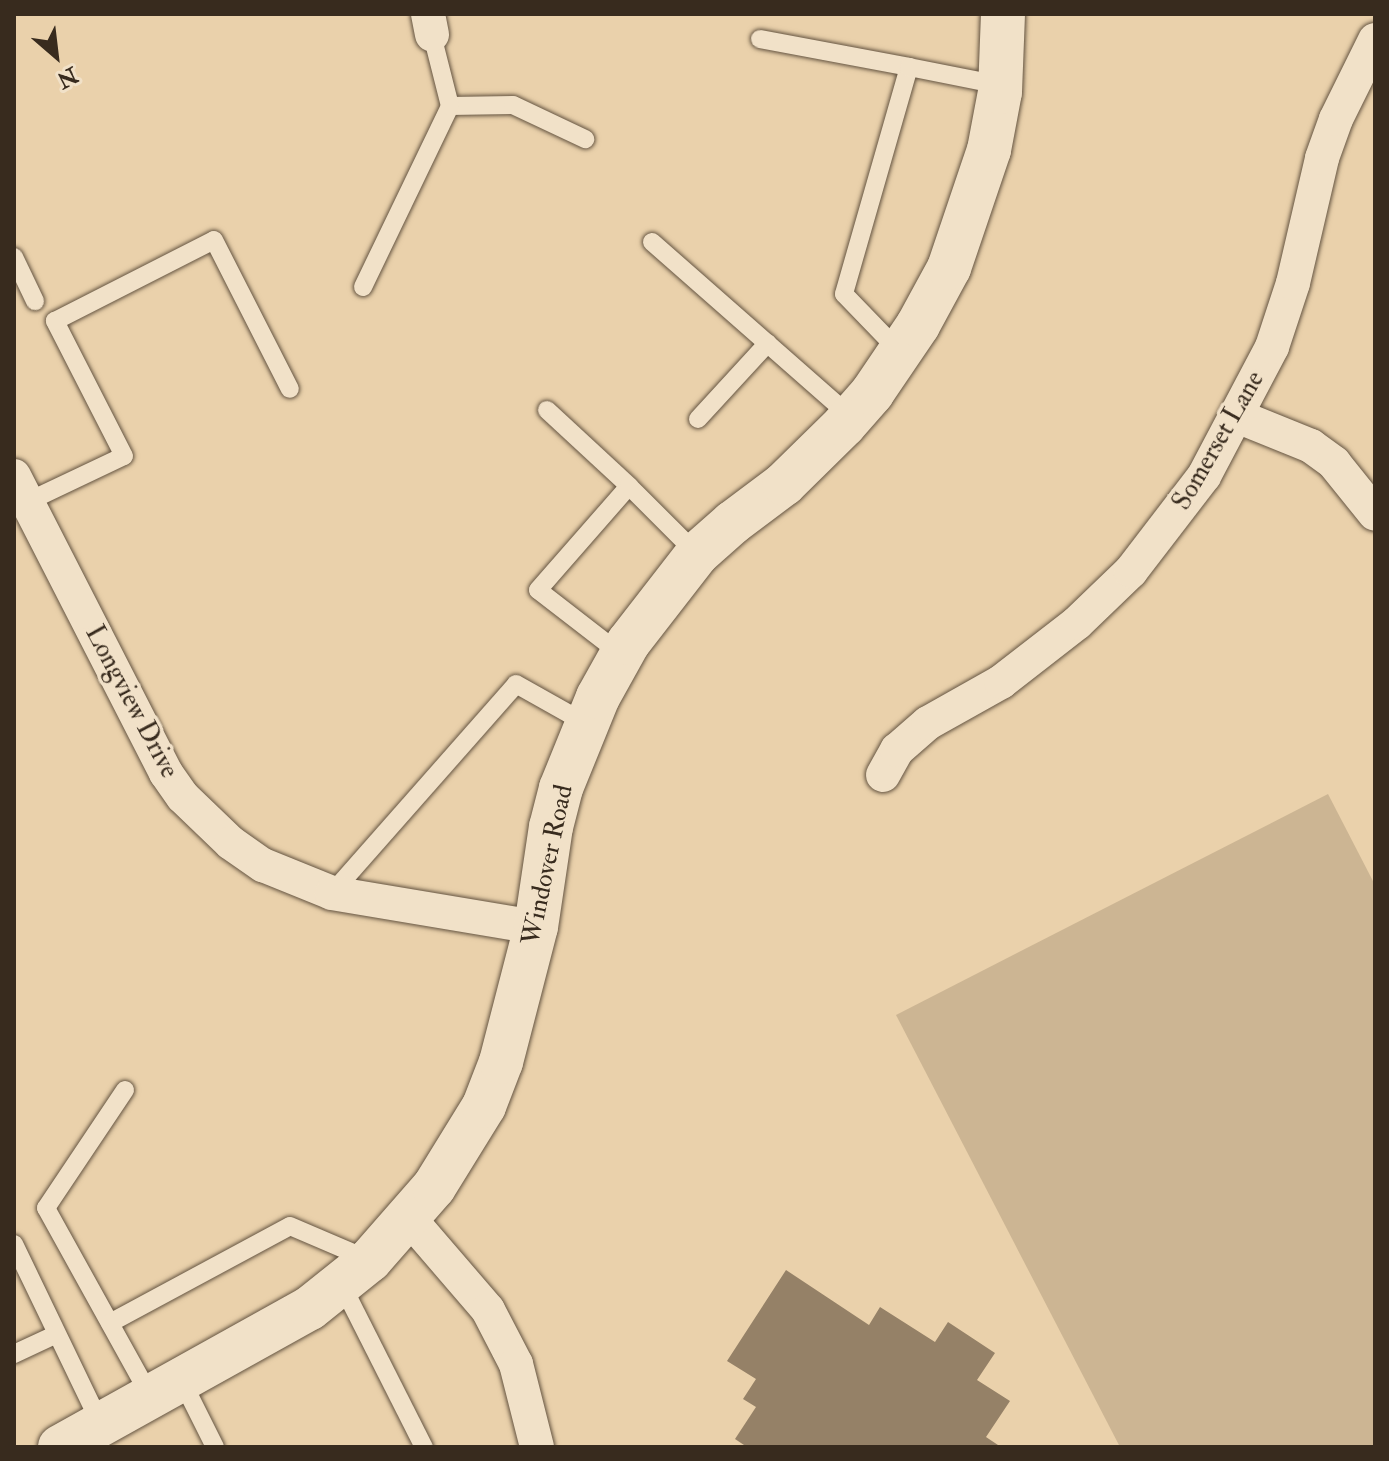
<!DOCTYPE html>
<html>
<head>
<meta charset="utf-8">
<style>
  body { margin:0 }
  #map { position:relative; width:1389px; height:1461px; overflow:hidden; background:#ead1ab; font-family:"IM FELL Double Pica",serif }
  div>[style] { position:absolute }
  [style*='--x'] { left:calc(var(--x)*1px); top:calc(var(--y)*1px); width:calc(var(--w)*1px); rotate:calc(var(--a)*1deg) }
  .green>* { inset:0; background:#ccb593 }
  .building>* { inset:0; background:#958167 }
  .roads { filter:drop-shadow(0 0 2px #645441) drop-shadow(0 0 2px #645441) }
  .lane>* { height:18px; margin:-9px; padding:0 9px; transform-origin:9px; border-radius:9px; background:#f1e1c8 }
  .street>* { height:34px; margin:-17px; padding:0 17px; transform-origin:17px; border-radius:17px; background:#f1e1c8 }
  .secondary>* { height:44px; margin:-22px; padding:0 22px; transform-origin:22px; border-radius:22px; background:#f1e1c8 }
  span { translate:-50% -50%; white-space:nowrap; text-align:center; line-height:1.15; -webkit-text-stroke:7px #f1e1c8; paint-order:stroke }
  .street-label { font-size:26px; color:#382b1e }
  .frame { position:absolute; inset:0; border:16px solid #382b1e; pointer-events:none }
  .north { position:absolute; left:16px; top:16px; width:80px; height:80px; -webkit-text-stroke:6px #f1e1c8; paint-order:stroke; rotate:152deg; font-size:22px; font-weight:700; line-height:32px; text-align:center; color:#382b1e }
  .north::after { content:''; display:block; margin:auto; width:28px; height:36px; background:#382b1e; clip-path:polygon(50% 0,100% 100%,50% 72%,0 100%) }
</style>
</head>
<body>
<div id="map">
  <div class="green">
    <i style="clip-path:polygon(1328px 794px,1375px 885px,1375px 1447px,1120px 1447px,896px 1015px)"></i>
  </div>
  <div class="building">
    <i style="clip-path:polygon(786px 1270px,869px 1325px,880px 1307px,935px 1342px,948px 1322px,995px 1353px,977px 1380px,1010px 1401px,986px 1437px,1001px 1447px,747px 1447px,735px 1439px,756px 1407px,743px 1399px,756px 1379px,727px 1361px)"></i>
  </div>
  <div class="roads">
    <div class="lane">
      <i style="--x:760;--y:39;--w:152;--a:10.6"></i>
      <i style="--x:909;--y:67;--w:236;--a:106"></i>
      <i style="--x:844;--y:294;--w:81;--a:46"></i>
      <i style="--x:909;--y:67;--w:93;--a:11.2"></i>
      <i style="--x:450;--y:106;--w:63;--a:-0.9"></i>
      <i style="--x:513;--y:105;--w:80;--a:25.3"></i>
      <i style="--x:652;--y:242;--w:265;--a:41.3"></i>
      <i style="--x:14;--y:257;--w:49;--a:64.5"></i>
      <i style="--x:363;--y:287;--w:201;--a:-64.3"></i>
      <i style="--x:450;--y:106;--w:73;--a:-104.2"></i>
      <i style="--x:547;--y:410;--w:112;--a:42.8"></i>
      <i style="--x:698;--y:419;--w:103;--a:-47.4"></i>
      <i style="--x:27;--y:502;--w:107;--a:-25.4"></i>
      <i style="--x:124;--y:456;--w:152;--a:-117.1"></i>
      <i style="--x:55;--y:321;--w:178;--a:-27"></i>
      <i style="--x:214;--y:240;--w:167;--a:63"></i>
      <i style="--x:622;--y:655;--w:106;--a:-142.3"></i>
      <i style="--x:538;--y:590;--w:138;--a:-48.8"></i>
      <i style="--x:629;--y:486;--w:96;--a:45"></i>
      <i style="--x:332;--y:893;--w:278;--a:-48.6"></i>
      <i style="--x:516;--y:684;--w:81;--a:29.4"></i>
      <i style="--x:125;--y:1090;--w:142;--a:123.8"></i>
      <i style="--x:46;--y:1208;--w:215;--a:61"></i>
      <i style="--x:14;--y:1244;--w:201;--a:64.3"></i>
      <i style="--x:342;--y:1285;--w:182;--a:63.2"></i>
      <i style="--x:110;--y:1323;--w:204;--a:-28.3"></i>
      <i style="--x:290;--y:1226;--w:84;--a:23.2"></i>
      <i style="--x:14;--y:1354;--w:47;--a:-24.9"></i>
      <i style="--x:182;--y:1381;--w:74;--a:63.4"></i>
    </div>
    <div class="street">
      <i style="--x:428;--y:14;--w:21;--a:79"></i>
      <i style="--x:1237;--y:416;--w:80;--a:22.1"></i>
      <i style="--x:1311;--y:446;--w:29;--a:36"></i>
      <i style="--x:1334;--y:463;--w:65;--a:51.2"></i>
      <i style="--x:14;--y:476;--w:334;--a:62.9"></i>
      <i style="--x:166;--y:773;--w:29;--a:55"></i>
      <i style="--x:183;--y:797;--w:66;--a:43.8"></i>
      <i style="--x:231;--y:843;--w:39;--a:35"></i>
      <i style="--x:263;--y:865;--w:74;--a:22.1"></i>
      <i style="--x:332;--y:893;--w:207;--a:9.5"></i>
      <i style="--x:883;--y:775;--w:29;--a:-61"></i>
      <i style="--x:897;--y:750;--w:41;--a:-41.1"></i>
      <i style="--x:928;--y:723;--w:84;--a:-29.3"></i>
      <i style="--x:1001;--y:682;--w:96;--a:-37.8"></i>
      <i style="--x:1077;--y:623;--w:75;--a:-43.9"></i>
      <i style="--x:1131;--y:571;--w:120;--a:-52.5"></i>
      <i style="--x:1204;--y:476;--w:146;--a:-62.2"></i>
      <i style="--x:1272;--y:347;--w:67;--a:-71.8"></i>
      <i style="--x:1293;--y:283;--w:128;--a:-76.9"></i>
      <i style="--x:1322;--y:158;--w:41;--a:-70.3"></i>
      <i style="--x:1336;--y:119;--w:88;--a:-63.7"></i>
      <i style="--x:409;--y:1218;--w:121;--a:49.3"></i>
      <i style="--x:488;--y:1310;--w:61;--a:62.6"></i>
      <i style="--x:516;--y:1364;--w:86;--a:75.8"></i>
    </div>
    <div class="secondary">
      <i style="--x:60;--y:1447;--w:286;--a:-29.1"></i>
      <i style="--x:310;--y:1308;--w:77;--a:-38.7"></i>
      <i style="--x:370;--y:1260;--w:97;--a:-48.8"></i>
      <i style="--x:434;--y:1187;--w:95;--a:-58.3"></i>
      <i style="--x:484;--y:1106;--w:47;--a:-68.9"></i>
      <i style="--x:501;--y:1062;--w:139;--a:-75.5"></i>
      <i style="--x:536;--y:927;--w:101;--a:-81.5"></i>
      <i style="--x:551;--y:827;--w:40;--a:-75.6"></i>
      <i style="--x:561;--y:788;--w:98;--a:-67.9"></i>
      <i style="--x:598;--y:697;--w:62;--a:-60.9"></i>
      <i style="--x:628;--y:643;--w:113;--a:-52.2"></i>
      <i style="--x:697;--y:554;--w:47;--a:-41.5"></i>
      <i style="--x:732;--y:523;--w:65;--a:-36.9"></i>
      <i style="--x:784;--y:484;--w:84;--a:-44.5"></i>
      <i style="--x:844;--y:425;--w:43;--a:-48.8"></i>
      <i style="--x:872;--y:393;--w:82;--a:-55.9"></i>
      <i style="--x:918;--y:325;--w:65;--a:-61.5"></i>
      <i style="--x:949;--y:268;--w:125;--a:-71.3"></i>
      <i style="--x:989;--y:150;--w:59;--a:-79.3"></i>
      <i style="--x:1000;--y:92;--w:78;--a:-87.8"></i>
    </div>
  </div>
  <div class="street-label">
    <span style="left:1219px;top:441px;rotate:-60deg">Somerset Lane</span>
    <span style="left:131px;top:702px;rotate:62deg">Longview Drive</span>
    <span style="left:548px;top:865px;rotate:-78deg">Windover Road</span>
  </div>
  <div class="frame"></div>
  <div class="north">N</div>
</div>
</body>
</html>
